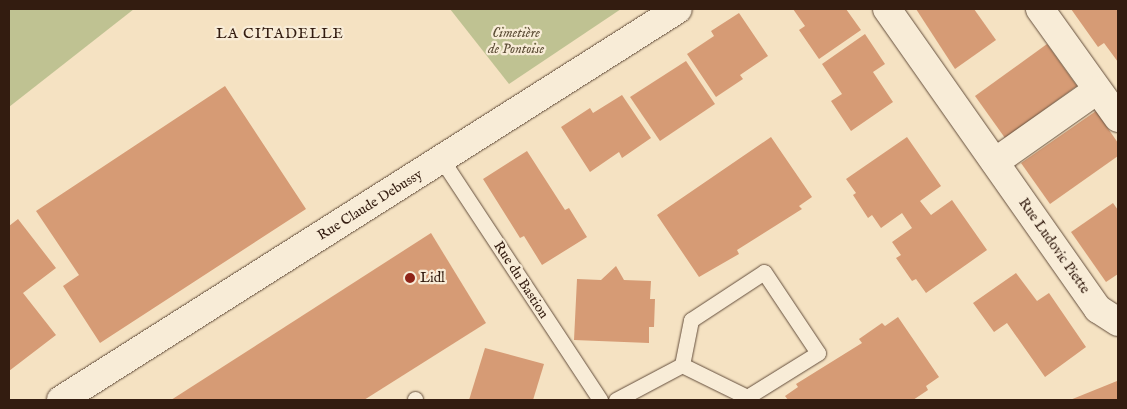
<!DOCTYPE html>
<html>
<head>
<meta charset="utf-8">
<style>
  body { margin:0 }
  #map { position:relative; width:1127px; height:409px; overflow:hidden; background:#f5e2c2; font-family:"IM FELL English",serif }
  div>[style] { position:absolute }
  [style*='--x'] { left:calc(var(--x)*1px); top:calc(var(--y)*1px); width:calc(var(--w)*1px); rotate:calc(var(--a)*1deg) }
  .green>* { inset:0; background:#bfc292 }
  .building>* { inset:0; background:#d69b75 }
  .roads { filter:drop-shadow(0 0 1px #644e3c) drop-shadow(0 0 1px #644e3c) }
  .service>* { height:15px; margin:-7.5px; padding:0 7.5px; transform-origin:7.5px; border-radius:7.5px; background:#f8ecd7 }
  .minor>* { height:28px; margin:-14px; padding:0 14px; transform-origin:14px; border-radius:14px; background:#f8ecd7 }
  .dots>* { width:14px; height:14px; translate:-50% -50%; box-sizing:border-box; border:2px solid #f8ecd7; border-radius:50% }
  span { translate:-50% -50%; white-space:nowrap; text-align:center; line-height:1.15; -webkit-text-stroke:4.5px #f8ecd7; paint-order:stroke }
  .park-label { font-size:14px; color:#5d4e37; font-style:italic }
  .street-label { font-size:14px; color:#331c10 }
  .poi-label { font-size:14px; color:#331c10 }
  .left { translate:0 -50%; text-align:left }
  .neighbourhood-label { font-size:15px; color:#331c10; letter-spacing:1px }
  .frame { position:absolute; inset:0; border:10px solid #331c10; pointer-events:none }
</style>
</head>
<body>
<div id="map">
  <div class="green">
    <i style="clip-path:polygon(9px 9px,134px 9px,9px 107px)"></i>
    <i style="clip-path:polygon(450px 9px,621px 9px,509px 84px)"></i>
  </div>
  <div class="building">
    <i style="clip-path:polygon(793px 9px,846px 9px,861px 30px,819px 59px,799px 30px,805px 26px)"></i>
    <i style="clip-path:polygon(916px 9px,974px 9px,996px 40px,955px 69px)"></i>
    <i style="clip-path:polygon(1071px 9px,1118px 9px,1118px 62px,1104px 43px,1098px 47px)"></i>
    <i style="clip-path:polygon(739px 13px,768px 56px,740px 75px,743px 79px,716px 97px,687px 54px,714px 36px,711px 31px)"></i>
    <i style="clip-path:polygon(865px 34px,885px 64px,873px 72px,893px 102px,851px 131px,831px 101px,842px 94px,822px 64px)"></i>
    <i style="clip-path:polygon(1047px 44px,1077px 86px,1005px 138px,975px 96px)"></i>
    <i style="clip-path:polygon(686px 61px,715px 104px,660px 141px,630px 97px)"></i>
    <i style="clip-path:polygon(225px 86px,306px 209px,100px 343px,63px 286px,79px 275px,36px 211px)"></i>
    <i style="clip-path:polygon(622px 95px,651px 138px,622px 158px,619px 152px,590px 172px,561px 127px,590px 108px,593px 113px)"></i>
    <i style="clip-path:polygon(1096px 111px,1118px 143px,1118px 156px,1050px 204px,1021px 163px)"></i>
    <i style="clip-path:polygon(771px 137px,812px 197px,799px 206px,802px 209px,737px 250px,739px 254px,699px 277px,657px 215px)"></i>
    <i style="clip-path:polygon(907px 137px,941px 186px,920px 201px,931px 215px,952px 200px,987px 250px,926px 293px,916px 279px,912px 281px,896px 258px,901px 255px,892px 242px,912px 228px,902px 213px,881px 228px,872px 215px,868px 218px,853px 195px,856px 193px,846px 179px)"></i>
    <i style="clip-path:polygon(527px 151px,565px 210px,569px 208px,587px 237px,542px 265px,524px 236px,520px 238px,483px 179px)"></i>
    <i style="clip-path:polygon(1113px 203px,1118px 210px,1118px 274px,1106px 282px,1071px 232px)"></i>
    <i style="clip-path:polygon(18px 219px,56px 268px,23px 293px,56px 335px,9px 371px,9px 226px)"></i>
    <i style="clip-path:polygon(431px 233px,486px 323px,364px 400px,171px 400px)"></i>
    <i style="clip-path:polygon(616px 266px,624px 280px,651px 281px,650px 299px,655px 299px,654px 327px,649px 327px,649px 343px,574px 340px,577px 279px,601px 280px)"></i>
    <i style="clip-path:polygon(1016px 273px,1037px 301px,1049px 293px,1086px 347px,1045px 377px,1007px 323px,994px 332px,973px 303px)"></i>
    <i style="clip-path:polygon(898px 317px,939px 377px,926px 386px,928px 390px,913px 400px,788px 400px,785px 396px,798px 387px,796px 384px,862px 343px,859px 339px,882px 323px,885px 326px)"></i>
    <i style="clip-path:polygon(485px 348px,544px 364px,533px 400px,469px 400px)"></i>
    <i style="clip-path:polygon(1117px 381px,1118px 400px,1070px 400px)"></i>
  </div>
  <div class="roads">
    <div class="service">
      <i style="--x:442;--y:160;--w:287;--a:56.6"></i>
      <i style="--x:764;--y:272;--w:97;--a:56.3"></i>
      <i style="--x:818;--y:353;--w:84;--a:148.2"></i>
      <i style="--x:747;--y:397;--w:72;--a:-153.8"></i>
      <i style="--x:682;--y:365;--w:46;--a:-78.7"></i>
      <i style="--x:691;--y:320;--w:87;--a:-33.3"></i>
      <i style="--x:415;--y:400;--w:1;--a:-90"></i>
      <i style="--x:616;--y:400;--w:75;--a:-27.9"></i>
    </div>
    <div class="minor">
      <i style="--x:887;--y:9;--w:367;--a:54.9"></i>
      <i style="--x:1098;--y:309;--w:24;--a:33"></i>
      <i style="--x:1040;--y:9;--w:134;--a:54.4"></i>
      <i style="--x:995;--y:162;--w:125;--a:-35.2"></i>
      <i style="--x:61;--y:400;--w:730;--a:-32.36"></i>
    </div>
  </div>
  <div class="dots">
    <i style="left:410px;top:278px;background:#8f2418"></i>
  </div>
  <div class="park-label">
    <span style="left:516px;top:41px">Cimetière<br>de Pontoise</span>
  </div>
  <div class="street-label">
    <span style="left:370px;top:205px;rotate:-32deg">Rue Claude Debussy</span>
    <span style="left:1054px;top:246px;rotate:55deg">Rue Ludovic Piette</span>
    <span style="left:521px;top:280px;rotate:57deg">Rue du Bastion</span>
  </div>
  <div class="poi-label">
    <span class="left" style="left:420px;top:278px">Lidl</span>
  </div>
  <div class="neighbourhood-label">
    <span style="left:280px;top:34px">LA CITADELLE</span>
  </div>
  <div class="frame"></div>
</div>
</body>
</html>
